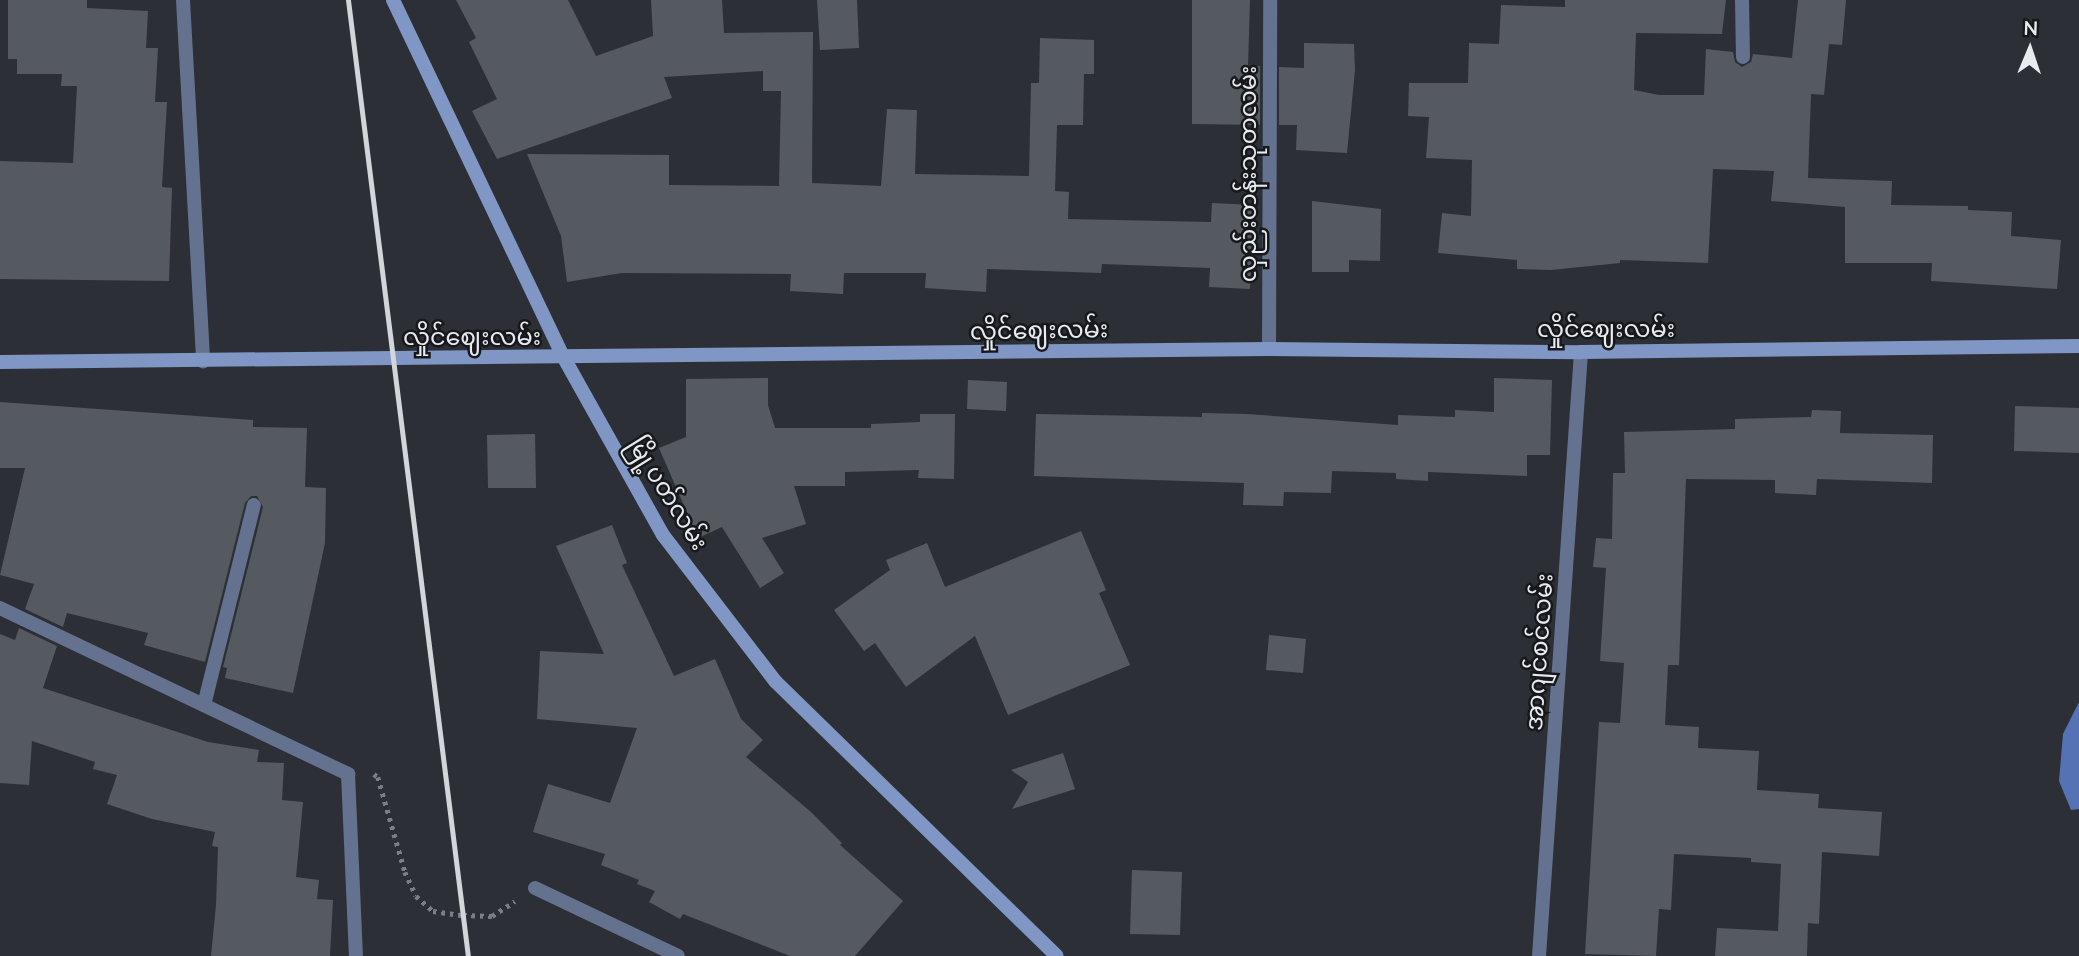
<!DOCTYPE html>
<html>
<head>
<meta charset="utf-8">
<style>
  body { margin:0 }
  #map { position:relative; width:2079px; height:956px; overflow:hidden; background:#2c3036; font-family:Lato,"Noto Sans Myanmar",sans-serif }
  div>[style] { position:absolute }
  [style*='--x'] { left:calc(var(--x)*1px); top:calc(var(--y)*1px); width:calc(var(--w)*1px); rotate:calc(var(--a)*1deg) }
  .water>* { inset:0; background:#5573b4 }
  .building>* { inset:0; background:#555960 }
  .path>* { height:4.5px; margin-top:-2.25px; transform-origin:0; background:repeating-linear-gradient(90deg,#7b7f84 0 3.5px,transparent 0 8.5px) }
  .lane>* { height:14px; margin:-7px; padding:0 7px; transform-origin:7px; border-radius:7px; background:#64728f }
  .street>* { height:14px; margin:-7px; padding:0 7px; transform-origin:7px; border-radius:7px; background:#64728f }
  .secondary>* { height:14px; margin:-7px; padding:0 7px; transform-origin:7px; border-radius:7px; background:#8096c4 }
  .rail>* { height:5px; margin:-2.5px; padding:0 2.5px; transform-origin:2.5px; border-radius:2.5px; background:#d2d5d9 }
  span { translate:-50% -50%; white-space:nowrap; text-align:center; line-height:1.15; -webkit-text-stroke:5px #16181b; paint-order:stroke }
  .street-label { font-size:24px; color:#e8ebef }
  .north { position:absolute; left:1995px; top:14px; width:70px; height:70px; -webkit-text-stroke:5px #16181b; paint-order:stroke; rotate:2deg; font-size:19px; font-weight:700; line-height:28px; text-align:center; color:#e8ebef }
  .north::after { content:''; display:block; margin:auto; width:24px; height:32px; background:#e8ebef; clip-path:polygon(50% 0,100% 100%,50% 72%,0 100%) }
</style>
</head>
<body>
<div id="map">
  <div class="water">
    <i style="clip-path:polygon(2079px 702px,2079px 809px,2071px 810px,2059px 781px,2063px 734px)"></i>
  </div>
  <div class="building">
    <i style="clip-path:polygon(8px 0,87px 0,87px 8px,148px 11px,146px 48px,158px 48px,155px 102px,167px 102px,162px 187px,172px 188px,169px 281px,0 279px,0 161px,73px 163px,77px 86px,61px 86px,62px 74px,17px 74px,17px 59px,8px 59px)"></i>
    <i style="clip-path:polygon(456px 0,568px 0,596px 56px,653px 36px,651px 0,722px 0,724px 33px,813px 32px,812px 183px,881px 186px,887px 109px,917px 110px,915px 174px,1029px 176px,1031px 83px,1039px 83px,1040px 38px,1094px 40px,1094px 74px,1084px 74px,1083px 125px,1057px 125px,1055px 191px,1069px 192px,1068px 219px,1211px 222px,1212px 203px,1254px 205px,1250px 289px,1209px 287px,1210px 268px,1102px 264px,1101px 273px,987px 269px,986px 292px,925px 288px,926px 273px,844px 273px,843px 294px,790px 291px,791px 274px,622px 273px,567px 282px,561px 236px,527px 154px,669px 155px,669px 185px,779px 186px,781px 91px,763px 91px,763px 71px,664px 77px,672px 98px,497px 159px,472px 111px,497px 99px,469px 42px,476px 38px)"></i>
    <i style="clip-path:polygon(817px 0,857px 0,859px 48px,820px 50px)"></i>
    <i style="clip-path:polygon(1192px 0,1250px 0,1248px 66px,1260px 66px,1260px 125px,1192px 124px)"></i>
    <i style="clip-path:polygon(1565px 0,1726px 0,1722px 34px,1636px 33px,1634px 90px,1659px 95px,1704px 95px,1706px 49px,1733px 52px,1735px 62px,1742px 67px,1751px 62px,1753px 54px,1792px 58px,1798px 0,1846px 0,1842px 45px,1829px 44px,1824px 95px,1811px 94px,1808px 178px,1892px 181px,1891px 205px,1968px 206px,1968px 210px,2012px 212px,2011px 236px,2061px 240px,2057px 289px,1931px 281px,1932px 263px,1845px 263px,1845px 207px,1771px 201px,1774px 171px,1713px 169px,1708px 263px,1620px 260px,1620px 263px,1551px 270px,1517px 269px,1517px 260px,1438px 253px,1442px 213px,1471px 216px,1472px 160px,1426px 158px,1429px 117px,1408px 116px,1409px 83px,1468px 83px,1469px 43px,1499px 44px,1501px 5px,1565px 7px)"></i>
    <i style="clip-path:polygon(1304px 43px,1354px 44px,1355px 70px,1347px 153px,1296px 150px,1297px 125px,1279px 125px,1279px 67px,1304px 68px)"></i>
    <i style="clip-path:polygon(1312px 201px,1381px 209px,1380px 261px,1349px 260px,1349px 272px,1312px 272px)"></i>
    <i style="clip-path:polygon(768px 378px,768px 405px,775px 428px,871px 428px,871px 424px,920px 422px,920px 414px,955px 414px,954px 479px,918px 478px,919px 470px,845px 472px,845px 486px,794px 486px,806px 524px,762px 538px,784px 573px,760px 588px,722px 527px,698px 538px,659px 448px,686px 437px,686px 379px)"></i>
    <i style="clip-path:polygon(1494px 378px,1552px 380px,1550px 455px,1527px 455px,1527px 476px,1428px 472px,1428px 481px,1396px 479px,1396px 473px,1332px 471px,1331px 493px,1284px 492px,1283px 506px,1243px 505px,1244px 483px,1034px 476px,1036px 414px,1202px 417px,1202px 413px,1247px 414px,1398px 425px,1398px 415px,1455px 417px,1455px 410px,1494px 412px)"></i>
    <i style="clip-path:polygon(968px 380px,1007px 382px,1006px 411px,967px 409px)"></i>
    <i style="clip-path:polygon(0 402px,253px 420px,253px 427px,307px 428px,305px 487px,326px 488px,325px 543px,293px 693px,225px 678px,227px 668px,223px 667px,263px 507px,257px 496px,251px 496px,245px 503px,205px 662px,144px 645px,148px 633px,67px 613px,63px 627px,25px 609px,34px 584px,0 575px,25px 468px,0 468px)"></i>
    <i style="clip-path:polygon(2015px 406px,2079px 408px,2079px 453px,2014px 451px)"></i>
    <i style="clip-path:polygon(1812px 410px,1841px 411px,1840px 433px,1933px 435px,1932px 483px,1817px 479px,1816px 495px,1775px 493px,1775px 480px,1686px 479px,1679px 665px,1668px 665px,1665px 725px,1699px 727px,1698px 748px,1759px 751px,1757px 790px,1819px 794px,1818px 808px,1882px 812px,1879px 856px,1822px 852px,1819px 924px,1808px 923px,1807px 956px,1715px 956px,1717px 928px,1778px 931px,1781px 864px,1751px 862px,1751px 858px,1674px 854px,1671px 910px,1659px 909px,1656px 956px,1585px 954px,1599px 722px,1620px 723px,1624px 663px,1600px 661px,1606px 568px,1593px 567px,1596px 538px,1612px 539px,1613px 473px,1625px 473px,1624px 432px,1735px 429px,1735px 419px,1811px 417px)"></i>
    <i style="clip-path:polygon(535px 434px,536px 488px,488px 488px,487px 435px)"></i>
    <i style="clip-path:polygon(612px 525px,627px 563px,622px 565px,674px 676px,715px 659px,741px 719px,763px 740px,746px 757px,811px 812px,842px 843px,840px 845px,903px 901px,855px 956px,790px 956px,683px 914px,680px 919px,649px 902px,655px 891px,637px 884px,639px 880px,601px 865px,605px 854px,533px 832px,548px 784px,610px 803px,637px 728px,537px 719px,540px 651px,604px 654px,556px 546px)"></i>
    <i style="clip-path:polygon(1081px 531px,1106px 590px,1099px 593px,1130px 665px,1008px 715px,975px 636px,906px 687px,875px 643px,864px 651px,834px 610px,890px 570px,886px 560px,927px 543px,945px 587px)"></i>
    <i style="clip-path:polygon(19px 628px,57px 646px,43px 688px,208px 742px,259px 750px,257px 762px,284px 763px,282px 800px,303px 802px,296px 877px,319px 880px,317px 899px,333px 900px,330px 956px,211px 956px,216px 905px,218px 847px,212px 846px,215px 832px,152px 819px,107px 804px,117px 775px,93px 769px,95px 762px,32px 741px,29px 785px,0 783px,0 634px,15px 640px)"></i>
    <i style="clip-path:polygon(1269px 635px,1306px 639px,1303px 673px,1266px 670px)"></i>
    <i style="clip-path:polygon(1063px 753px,1075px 789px,1012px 809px,1028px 782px,1011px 770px)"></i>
    <i style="clip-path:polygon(1132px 870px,1182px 872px,1180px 935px,1130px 934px)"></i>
  </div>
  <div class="path">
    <i style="--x:374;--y:774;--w:5;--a:37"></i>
    <i style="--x:378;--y:777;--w:99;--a:74.1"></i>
    <i style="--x:405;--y:872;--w:26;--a:65"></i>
    <i style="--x:416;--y:896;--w:23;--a:41"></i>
    <i style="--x:433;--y:911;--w:30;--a:8"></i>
    <i style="--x:463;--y:915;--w:29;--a:2"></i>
    <i style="--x:492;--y:916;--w:27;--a:-33"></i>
  </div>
  <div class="lane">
    <i style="--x:0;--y:608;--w:386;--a:25.5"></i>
    <i style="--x:348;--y:774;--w:182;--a:87.5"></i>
    <i style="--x:204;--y:705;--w:206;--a:-76"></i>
  </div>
  <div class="street">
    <i style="--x:183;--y:0;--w:362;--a:86.8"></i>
    <i style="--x:1742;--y:0;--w:57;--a:89"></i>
    <i style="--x:1269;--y:349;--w:349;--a:-89.8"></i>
    <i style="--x:535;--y:888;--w:158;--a:25.4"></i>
    <i style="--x:1539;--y:956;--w:605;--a:-86.02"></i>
  </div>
  <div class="secondary">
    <i style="--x:393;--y:0;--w:397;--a:64.5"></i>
    <i style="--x:564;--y:358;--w:203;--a:60.8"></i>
    <i style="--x:663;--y:535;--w:185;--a:52.5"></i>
    <i style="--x:776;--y:682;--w:392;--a:44.3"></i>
    <i style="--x:0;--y:362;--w:1269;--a:-0.59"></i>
    <i style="--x:1269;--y:349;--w:312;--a:0.6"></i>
    <i style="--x:1581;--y:352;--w:498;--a:-0.7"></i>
  </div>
  <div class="rail">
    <i style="--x:348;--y:0;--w:964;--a:82.85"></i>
  </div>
  <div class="street-label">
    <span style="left:1247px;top:174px;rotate:-90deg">လှည်းတန်းသုတလမ်း</span>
    <span style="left:1606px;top:328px">လှိုင်ဈေးလမ်း</span>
    <span style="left:1039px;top:329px;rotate:-1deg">လှိုင်ဈေးလမ်း</span>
    <span style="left:472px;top:336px">လှိုင်ဈေးလမ်း</span>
    <span style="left:669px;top:493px;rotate:58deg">မြို့ပတ်လမ်း</span>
    <span style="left:1538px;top:652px;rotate:-86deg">အာဂျင်စင်လမ်း</span>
  </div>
  <div class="north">N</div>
</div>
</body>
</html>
